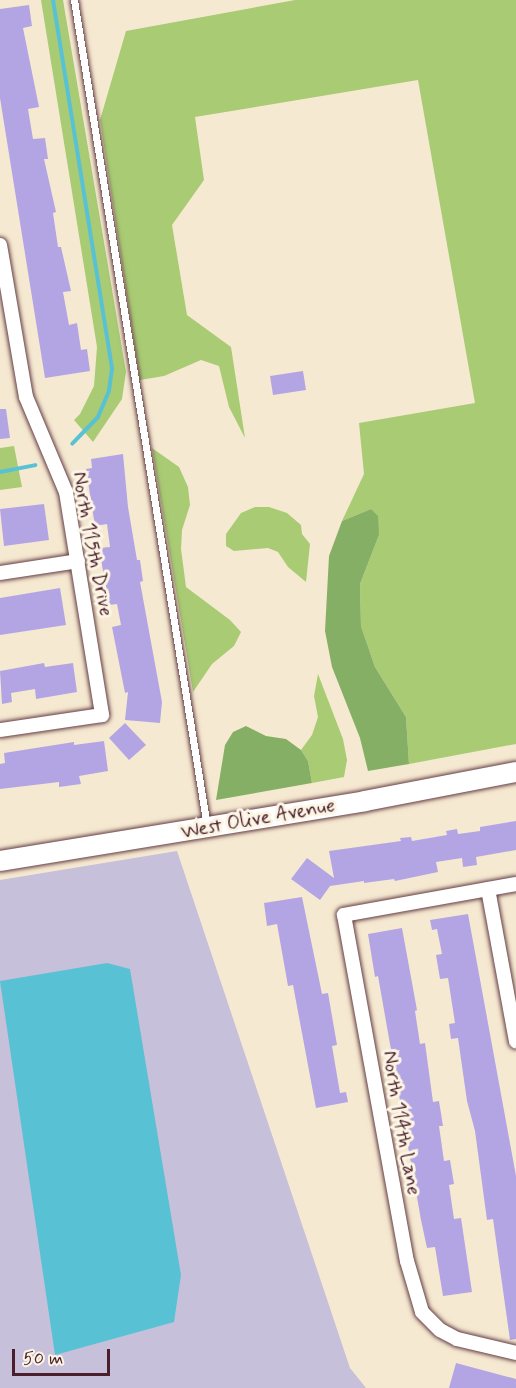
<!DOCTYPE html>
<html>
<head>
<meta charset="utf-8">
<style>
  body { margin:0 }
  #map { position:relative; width:516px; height:1388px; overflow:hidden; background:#f6e9d1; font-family:Mynerve,sans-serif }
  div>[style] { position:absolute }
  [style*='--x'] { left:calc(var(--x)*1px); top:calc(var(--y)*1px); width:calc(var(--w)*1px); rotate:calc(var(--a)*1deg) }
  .industrial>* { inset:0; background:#c6c0da }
  .green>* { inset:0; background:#a9cb74 }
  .forest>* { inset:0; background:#86af66 }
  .water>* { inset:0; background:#58c2d4 }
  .stream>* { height:4px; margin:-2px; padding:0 2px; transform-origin:2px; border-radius:2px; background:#58c2d4 }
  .building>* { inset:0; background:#b3a5e3 }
  .roads { filter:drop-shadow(0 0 2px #643d44) drop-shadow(0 0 2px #643d44) }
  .service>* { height:7px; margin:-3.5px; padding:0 3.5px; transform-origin:3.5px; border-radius:3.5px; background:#fff }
  .minor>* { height:14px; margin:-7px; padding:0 7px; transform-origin:7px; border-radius:7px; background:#fff }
  .secondary>* { height:20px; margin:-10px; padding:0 10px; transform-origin:10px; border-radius:10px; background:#fff }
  span { translate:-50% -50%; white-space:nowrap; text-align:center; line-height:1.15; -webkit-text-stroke:6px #fcf5e5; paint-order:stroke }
  .street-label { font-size:20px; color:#4a1f2b }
  .scale { position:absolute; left:12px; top:1349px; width:98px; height:27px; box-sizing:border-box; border:3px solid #4a1f2b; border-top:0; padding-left:8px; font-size:18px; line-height:21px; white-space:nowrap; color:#4a1f2b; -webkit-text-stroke:4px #fcf5e5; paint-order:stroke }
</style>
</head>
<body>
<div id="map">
  <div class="industrial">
    <i style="clip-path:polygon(177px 851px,350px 1368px,366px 1388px,0 1388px,0 880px)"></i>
  </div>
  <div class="green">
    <i style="clip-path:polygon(41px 0,63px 0,126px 372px,122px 399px,93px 442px,74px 420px,80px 414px,94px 386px,97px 347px)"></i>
    <i style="clip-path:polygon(295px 0,516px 0,516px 744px,409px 764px,406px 717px,375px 667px,361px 626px,360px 584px,379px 535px,371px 509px,342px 521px,364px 474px,359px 423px,475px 403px,418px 80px,195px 117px,204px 180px,172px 225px,187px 315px,231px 347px,245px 438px,229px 407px,219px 366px,201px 360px,164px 376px,140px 380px,100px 120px,126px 31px)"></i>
    <i style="clip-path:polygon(14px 446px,22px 487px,0 490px,0 448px)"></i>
    <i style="clip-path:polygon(152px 448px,179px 467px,188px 487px,190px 505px,182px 530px,181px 549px,186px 587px,230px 620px,241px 632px,234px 646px,212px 664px,193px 692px)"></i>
    <i style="clip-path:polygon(255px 507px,269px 507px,287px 513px,301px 525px,302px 534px,310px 544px,306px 582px,288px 567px,278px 552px,268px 548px,234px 551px,226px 546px,226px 534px,241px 513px)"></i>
    <i style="clip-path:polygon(318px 674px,343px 739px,347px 760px,344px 777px,312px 783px,308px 761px,301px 750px,312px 735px,318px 717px,314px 696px)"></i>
  </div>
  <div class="forest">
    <i style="clip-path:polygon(371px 509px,378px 516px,379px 535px,360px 584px,361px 626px,375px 667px,406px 717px,409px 764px,368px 771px,360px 738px,332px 667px,325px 631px,329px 556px,342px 521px)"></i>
    <i style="clip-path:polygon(246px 726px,266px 736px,286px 739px,301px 750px,308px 761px,312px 783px,216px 800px,225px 745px,233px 732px)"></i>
  </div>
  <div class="water">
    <i style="clip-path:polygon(107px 963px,130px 969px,181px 1275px,174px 1322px,55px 1355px,0 981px)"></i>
  </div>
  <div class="stream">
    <i style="--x:53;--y:0;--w:374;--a:80.9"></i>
    <i style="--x:112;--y:369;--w:22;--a:98"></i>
    <i style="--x:109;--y:391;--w:28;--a:113"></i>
    <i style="--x:98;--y:417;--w:37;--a:134"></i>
    <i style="--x:0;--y:472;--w:36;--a:-11"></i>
  </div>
  <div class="building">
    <i style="clip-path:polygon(29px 5px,32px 26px,23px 28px,39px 107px,28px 109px,33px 139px,45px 138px,48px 159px,44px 159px,56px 212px,53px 213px,58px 247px,61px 247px,71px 291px,63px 292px,69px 325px,77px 323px,81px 350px,87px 349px,90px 371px,45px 378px,0 98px,0 9px)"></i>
    <i style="clip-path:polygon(303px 371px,306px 390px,273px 395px,270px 376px)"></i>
    <i style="clip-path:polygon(0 409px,6px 409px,10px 438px,0 439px)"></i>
    <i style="clip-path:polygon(123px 454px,128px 507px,137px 560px,140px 560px,143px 581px,140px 582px,162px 702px,160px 723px,125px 720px,128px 692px,125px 693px,112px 627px,121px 625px,117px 604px,109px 605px,99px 548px,110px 547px,107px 524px,95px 526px,86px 469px,92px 468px,91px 459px)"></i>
    <i style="clip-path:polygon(44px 504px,49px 540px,4px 546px,0 509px)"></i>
    <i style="clip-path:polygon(60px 588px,66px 625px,0 635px,0 598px)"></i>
    <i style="clip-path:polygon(44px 663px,45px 667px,73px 663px,77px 692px,36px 699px,35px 689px,11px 693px,12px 702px,2px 704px,0 671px)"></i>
    <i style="clip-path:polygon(125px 723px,146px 745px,129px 760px,109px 738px)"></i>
    <i style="clip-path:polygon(104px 741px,108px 771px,79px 776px,81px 784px,59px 787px,59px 782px,0 789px,0 764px,5px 763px,4px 753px,74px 742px,74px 745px)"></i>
    <i style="clip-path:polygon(516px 821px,516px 850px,476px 857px,477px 865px,463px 867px,462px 858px,436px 862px,438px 872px,395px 881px,394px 879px,364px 883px,364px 881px,330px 886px,320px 900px,291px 879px,307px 858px,334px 878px,329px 851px,401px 841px,400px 838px,411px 837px,412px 841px,447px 835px,446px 831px,457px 829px,458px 834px,480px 831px,480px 827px)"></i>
    <i style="clip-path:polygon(302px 897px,322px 994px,328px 993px,337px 1045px,332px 1046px,340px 1093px,346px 1092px,348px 1102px,316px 1108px,293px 985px,288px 986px,277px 924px,267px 926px,264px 903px)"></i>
    <i style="clip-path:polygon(468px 914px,516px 1176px,516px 1339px,510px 1340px,493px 1219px,487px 1220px,475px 1131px,467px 1101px,458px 1038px,451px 1039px,449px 1024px,455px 1023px,448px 978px,440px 979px,436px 955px,442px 954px,437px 929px,432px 930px,430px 920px)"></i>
    <i style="clip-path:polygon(402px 928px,417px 1010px,415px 1011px,420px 1044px,425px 1043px,433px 1102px,439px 1101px,443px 1126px,439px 1126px,444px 1161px,450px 1160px,454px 1184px,449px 1185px,454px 1219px,461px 1218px,472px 1292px,443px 1296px,435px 1247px,427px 1248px,421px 1220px,378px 976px,375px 977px,368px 934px)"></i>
    <i style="clip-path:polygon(456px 1363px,516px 1379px,516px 1388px,449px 1388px)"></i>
  </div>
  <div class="roads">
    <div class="service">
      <i style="--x:74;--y:0;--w:838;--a:80.86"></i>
    </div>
    <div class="minor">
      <i style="--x:0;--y:245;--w:154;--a:80.3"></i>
      <i style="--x:26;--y:397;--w:103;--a:67.2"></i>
      <i style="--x:66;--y:492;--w:226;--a:80.8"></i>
      <i style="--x:102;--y:715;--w:103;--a:171.6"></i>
      <i style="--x:0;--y:573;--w:79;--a:-8.7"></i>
      <i style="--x:516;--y:884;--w:175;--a:169.8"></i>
      <i style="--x:344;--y:915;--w:352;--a:79.7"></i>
      <i style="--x:407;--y:1261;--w:53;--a:73.6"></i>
      <i style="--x:422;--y:1312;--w:25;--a:45"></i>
      <i style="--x:440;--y:1330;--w:19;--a:28"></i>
      <i style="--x:457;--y:1339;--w:61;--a:13.3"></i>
      <i style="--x:488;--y:889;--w:155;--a:79.6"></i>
    </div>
    <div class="secondary">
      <i style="--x:0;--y:861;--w:370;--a:-9.3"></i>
      <i style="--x:365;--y:801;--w:154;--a:-10.9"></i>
    </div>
  </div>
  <div class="street-label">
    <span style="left:92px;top:544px;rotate:79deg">North 115th Drive</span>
    <span style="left:258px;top:819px;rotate:-10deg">West Olive Avenue</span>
    <span style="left:401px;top:1123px;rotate:80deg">North 114th Lane</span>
  </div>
  <div class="scale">50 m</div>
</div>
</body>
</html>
